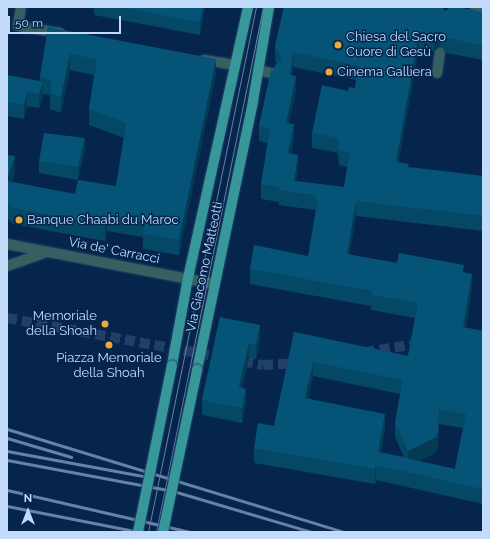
<!DOCTYPE html>
<html>
<head>
<meta charset="utf-8">
<style>
  body { margin:0 }
  #map { position:relative; width:490px; height:539px; overflow:hidden; background:#05254d; font-family:Raleway,sans-serif }
  div>[style] { position:absolute }
  [style*='--x'] { left:calc(var(--x)*1px); top:calc(var(--y)*1px); width:calc(var(--w)*1px); rotate:calc(var(--a)*1deg) }
  .minor-tunnel>* { height:10px; margin-top:-5px; transform-origin:0; background:repeating-linear-gradient(90deg,#224067 0 10px,transparent 0 15px) }
  .roads { filter:drop-shadow(0 0 1px #234269) drop-shadow(0 0 1px #234269) }
  .minor>* { height:10px; margin:-5px; padding:0 5px; transform-origin:5px; border-radius:5px; background:#365f60 }
  .major>* { height:10px; margin:-5px; padding:0 5px; transform-origin:5px; border-radius:5px; background:#389899 }
  .tram>* { height:1px; margin:-0.5px; padding:0 0.5px; transform-origin:0.5px; border-radius:0.5px; background:#6682a6 }
  .rail>* { height:3px; margin:-1.5px; padding:0 1.5px; transform-origin:1.5px; border-radius:1.5px; background:#6682a6 }
  .bridges { filter:drop-shadow(0 0 1px #234269) drop-shadow(0 0 1px #234269) }
  .major-bridge>* { height:10px; margin:-5px; padding:0 5px; transform-origin:5px; border-radius:5px; background:#389899 }
  .wall>* { inset:0; background:#044866 }
  .shaded-wall>* { inset:0; background:#043b53 }
  .building>* { inset:0; background:#055477 }
  .dots>* { width:11px; height:11px; translate:-50% -50%; box-sizing:border-box; border:2px solid #05254d; border-radius:50% }
  span { translate:-50% -50%; white-space:nowrap; text-align:center; line-height:1.15; -webkit-text-stroke:3px #05254d; paint-order:stroke }
  .poi-label { font-size:13px; color:#c3dbfb }
  .left { translate:0 -50%; text-align:left }
  .right { translate:-100% -50%; text-align:right }
  .street-label { font-size:13px; color:#c3dbfb }
  .frame { position:absolute; inset:0; border:8px solid #c3dbfb; pointer-events:none }
  .north { position:absolute; left:8px; top:491px; width:40px; height:40px; -webkit-text-stroke:3px #05254d; paint-order:stroke; rotate:0deg; font-size:11px; font-weight:700; line-height:16px; text-align:center; color:#c3dbfb }
  .north::after { content:''; display:block; margin:auto; width:14px; height:18px; background:#c3dbfb; clip-path:polygon(50% 0,100% 100%,50% 72%,0 100%) }
  .scale { position:absolute; left:8px; top:16px; width:113px; height:18px; box-sizing:border-box; border:2px solid #c3dbfb; border-top:0; padding-left:5px; font-size:12px; line-height:14px; white-space:nowrap; color:#c3dbfb; -webkit-text-stroke:3px #05254d; paint-order:stroke }
</style>
</head>
<body>
<div id="map">
  <div class="minor-tunnel">
    <i style="--x:7;--y:318;--w:260;--a:10.4"></i>
    <i style="--x:263;--y:365;--w:37;--a:-3"></i>
    <i style="--x:365;--y:352;--w:59;--a:-8.8"></i>
  </div>
  <div class="roads">
    <div class="minor">
      <i style="--x:21;--y:7;--w:19;--a:99"></i>
      <i style="--x:18;--y:26;--w:43;--a:9.5"></i>
      <i style="--x:475;--y:7;--w:8;--a:14"></i>
      <i style="--x:204;--y:60;--w:31;--a:9"></i>
      <i style="--x:258;--y:70;--w:18;--a:13"></i>
      <i style="--x:437;--y:73;--w:21;--a:-82"></i>
      <i style="--x:7;--y:244;--w:212;--a:10.9"></i>
      <i style="--x:7;--y:266;--w:42;--a:-19.3"></i>
    </div>
    <div class="major">
      <i style="--x:172;--y:365;--w:88;--a:-79.6"></i>
      <i style="--x:188;--y:278;--w:278;--a:-77.5"></i>
      <i style="--x:197;--y:370;--w:275;--a:-78.2"></i>
      <i style="--x:253;--y:101;--w:95;--a:-80.3"></i>
    </div>
  </div>
  <div class="tram">
    <i style="--x:148;--y:532;--w:536;--a:-78.38"></i>
    <i style="--x:156;--y:532;--w:536;--a:-78.48"></i>
  </div>
  <div class="rail">
    <i style="--x:7;--y:429;--w:351;--a:17"></i>
    <i style="--x:7;--y:438;--w:67;--a:16.5"></i>
    <i style="--x:7;--y:451;--w:138;--a:10.4"></i>
    <i style="--x:7;--y:460;--w:169;--a:10.6"></i>
    <i style="--x:173;--y:491;--w:144;--a:16.5"></i>
    <i style="--x:7;--y:490;--w:189;--a:12.9"></i>
    <i style="--x:7;--y:506;--w:135;--a:11.1"></i>
  </div>
  <div class="bridges">
    <div class="major-bridge">
      <i style="--x:138;--y:532;--w:170;--a:-78.5"></i>
      <i style="--x:163;--y:532;--w:166;--a:-78.1"></i>
    </div>
  </div>
  <div class="wall">
    <i style="clip-path:polygon(94px 7px,205px 7px,200px 35px,94px 15px)"></i>
    <i style="clip-path:polygon(evenodd,445px 11px,483px 12px,483px 60px,446px 53px,441px 46px,434px 51px,419px 48px,398px 163px,409px 167px,483px 176px,483px 231px,356px 216px,349px 255px,397px 263px,464px 273px,472px 289px,466px 328px,483px 331px,483px 504px,376px 480px,375px 484px,254px 463px,254px 448px,274px 426px,294px 332px,408px 356px,415px 318px,371px 310px,371px 306px,250px 284px,250px 269px,308px 256px,315px 215px,315px 210px,279px 205px,279px 202px,261px 199px,261px 184px,268px 143px,259px 141px,259px 126px,274px 71px,277px 64px,275px 60px,275px 45px,445px 11px,293px 67px,356px 80px,355px 88px,348px 91px,312px 133px,312px 148px,338px 153px,339px 165px,347px 167px,344px 187px,296px 181px,298px 170px,291px 154px,294px 139px,289px 123px,296px 91px,292px 75px,293px 67px,445px 11px,313px 376px,400px 394px,395px 422px,395px 437px,404px 457px,381px 452px,385px 429px,308px 398px,313px 376px,445px 11px,439px 424px,463px 428px,455px 469px,419px 461px,435px 453px,438px 447px,439px 424px)"></i>
    <i style="clip-path:polygon(48px 27px,216px 74px,179px 255px,143px 249px,143px 237px,107px 231px,105px 241px,13px 224px,7px 218px,7px 155px,15px 172px,12px 182px,75px 194px,116px 186px,124px 138px,89px 125px,89px 109px,94px 75px,70px 70px,61px 113px,50px 109px,50px 95px,43px 94px,43px 96px,39px 108px,27px 106px,24px 119px,7px 116px,7px 75px,40px 81px,40px 77px)"></i>
    <i style="clip-path:polygon(85px 150px,78px 180px,39px 173px,39px 161px)"></i>
    <i style="clip-path:polygon(220px 317px,260px 340px,256px 359px,249px 358px,242px 388px,246px 404px,242px 423px,202px 415px,202px 400px)"></i>
  </div>
  <div class="shaded-wall">
    <i style="clip-path:polygon(203px 7px,205px 7px,200px 35px,200px 22px)"></i>
    <i style="clip-path:polygon(441px 31px,441px 46px,434px 51px,434px 36px)"></i>
    <i style="clip-path:polygon(419px 33px,419px 48px,396px 177px,396px 162px)"></i>
    <i style="clip-path:polygon(293px 52px,293px 67px,290px 89px,290px 75px)"></i>
    <i style="clip-path:polygon(70px 54px,70px 70px,61px 113px,61px 97px)"></i>
    <i style="clip-path:polygon(216px 59px,216px 74px,179px 255px,179px 240px)"></i>
    <i style="clip-path:polygon(296px 76px,296px 91px,286px 138px,286px 123px)"></i>
    <i style="clip-path:polygon(43px 82px,43px 96px,39px 108px,39px 94px)"></i>
    <i style="clip-path:polygon(27px 91px,27px 106px,24px 119px,24px 105px)"></i>
    <i style="clip-path:polygon(294px 124px,294px 139px,288px 168px,288px 153px)"></i>
    <i style="clip-path:polygon(85px 138px,85px 150px,78px 180px,78px 167px)"></i>
    <i style="clip-path:polygon(298px 155px,298px 170px,294px 192px,294px 181px)"></i>
    <i style="clip-path:polygon(15px 156px,15px 172px,7px 195px,7px 179px)"></i>
    <i style="clip-path:polygon(356px 201px,356px 216px,347px 269px,347px 254px)"></i>
    <i style="clip-path:polygon(107px 215px,107px 231px,105px 241px,105px 225px)"></i>
    <i style="clip-path:polygon(472px 274px,472px 289px,463px 342px,463px 327px)"></i>
    <i style="clip-path:polygon(260px 325px,260px 340px,256px 359px,256px 344px)"></i>
    <i style="clip-path:polygon(249px 343px,249px 358px,239px 402px,239px 387px)"></i>
    <i style="clip-path:polygon(313px 362px,313px 376px,305px 412px,305px 398px)"></i>
    <i style="clip-path:polygon(246px 389px,246px 404px,242px 423px,242px 408px)"></i>
    <i style="clip-path:polygon(439px 409px,438px 447px,435px 453px,408px 466px,408px 451px)"></i>
    <i style="clip-path:polygon(385px 414px,385px 429px,378px 467px,378px 452px)"></i>
    <i style="clip-path:polygon(376px 465px,376px 480px,375px 484px,375px 469px)"></i>
  </div>
  <div class="building">
    <i style="clip-path:polygon(118px 7px,203px 7px,200px 22px)"></i>
    <i style="clip-path:polygon(evenodd,284px 7px,412px 7px,417px 8px,417px 7px,442px 7px,445px 11px,451px 7px,458px 7px,483px 12px,483px 45px,446px 38px,441px 31px,434px 36px,419px 33px,396px 162px,409px 164px,408px 167px,483px 176px,483px 216px,356px 201px,347px 254px,397px 263px,399px 253px,464px 265px,463px 272px,472px 274px,463px 327px,483px 331px,483px 489px,376px 465px,375px 469px,254px 448px,258px 423px,274px 426px,294px 332px,408px 356px,418px 303px,371px 295px,372px 291px,250px 269px,254px 245px,308px 256px,318px 202px,315px 202px,316px 195px,279px 190px,279px 187px,261px 184px,270px 128px,259px 126px,271px 70px,274px 71px,275px 65px,282px 60px,275px 45px,284px 7px,293px 52px,359px 66px,355px 88px,349px 87px,348px 91px,322px 85px,312px 133px,338px 138px,339px 150px,350px 152px,344px 187px,294px 181px,298px 155px,288px 153px,294px 124px,286px 123px,296px 76px,290px 75px,293px 52px,284px 7px,313px 362px,403px 380px,395px 422px,408px 451px,435px 438px,438px 432px,439px 409px,466px 414px,455px 469px,378px 452px,385px 414px,305px 398px,313px 362px)"></i>
    <i style="clip-path:polygon(48px 27px,216px 59px,179px 240px,143px 233px,145px 221px,107px 215px,105px 225px,13px 208px,7px 202px,7px 181px,75px 194px,78px 180px,116px 186px,126px 123px,89px 109px,97px 59px,70px 54px,61px 97px,50px 93px,52px 80px,40px 77px)"></i>
    <i style="clip-path:polygon(7px 75px,43px 82px,39px 94px,27px 91px,24px 105px,7px 102px)"></i>
    <i style="clip-path:polygon(44px 133px,85px 138px,78px 167px,39px 161px)"></i>
    <i style="clip-path:polygon(7px 155px,15px 156px,7px 179px)"></i>
    <i style="clip-path:polygon(220px 317px,260px 325px,256px 344px,249px 343px,239px 387px,246px 389px,242px 408px,202px 400px)"></i>
  </div>
  <div class="dots">
    <i style="left:338px;top:45px;background:#eca93a"></i>
    <i style="left:329px;top:72px;background:#eca93a"></i>
    <i style="left:19px;top:220px;background:#eca93a"></i>
    <i style="left:105px;top:324px;background:#eca93a"></i>
    <i style="left:109px;top:345px;background:#eca93a"></i>
  </div>
  <div class="poi-label">
    <span class="left" style="left:346px;top:45px">Chiesa del Sacro<br>Cuore di Gesù</span>
    <span class="left" style="left:337px;top:72px">Cinema Galliera</span>
    <span class="left" style="left:27px;top:220px">Banque Chaabi du Maroc</span>
    <span class="right" style="left:97px;top:324px">Memoriale<br>della Shoah</span>
    <span style="left:109px;top:366px">Piazza Memoriale<br>della Shoah</span>
  </div>
  <div class="street-label">
    <span style="left:114px;top:251px;rotate:11deg">Via de' Carracci</span>
    <span style="left:205px;top:267px;rotate:-78deg">Via Giacomo Matteotti</span>
  </div>
  <div class="frame"></div>
  <div class="north">N</div>
  <div class="scale">50 m</div>
</div>
</body>
</html>
